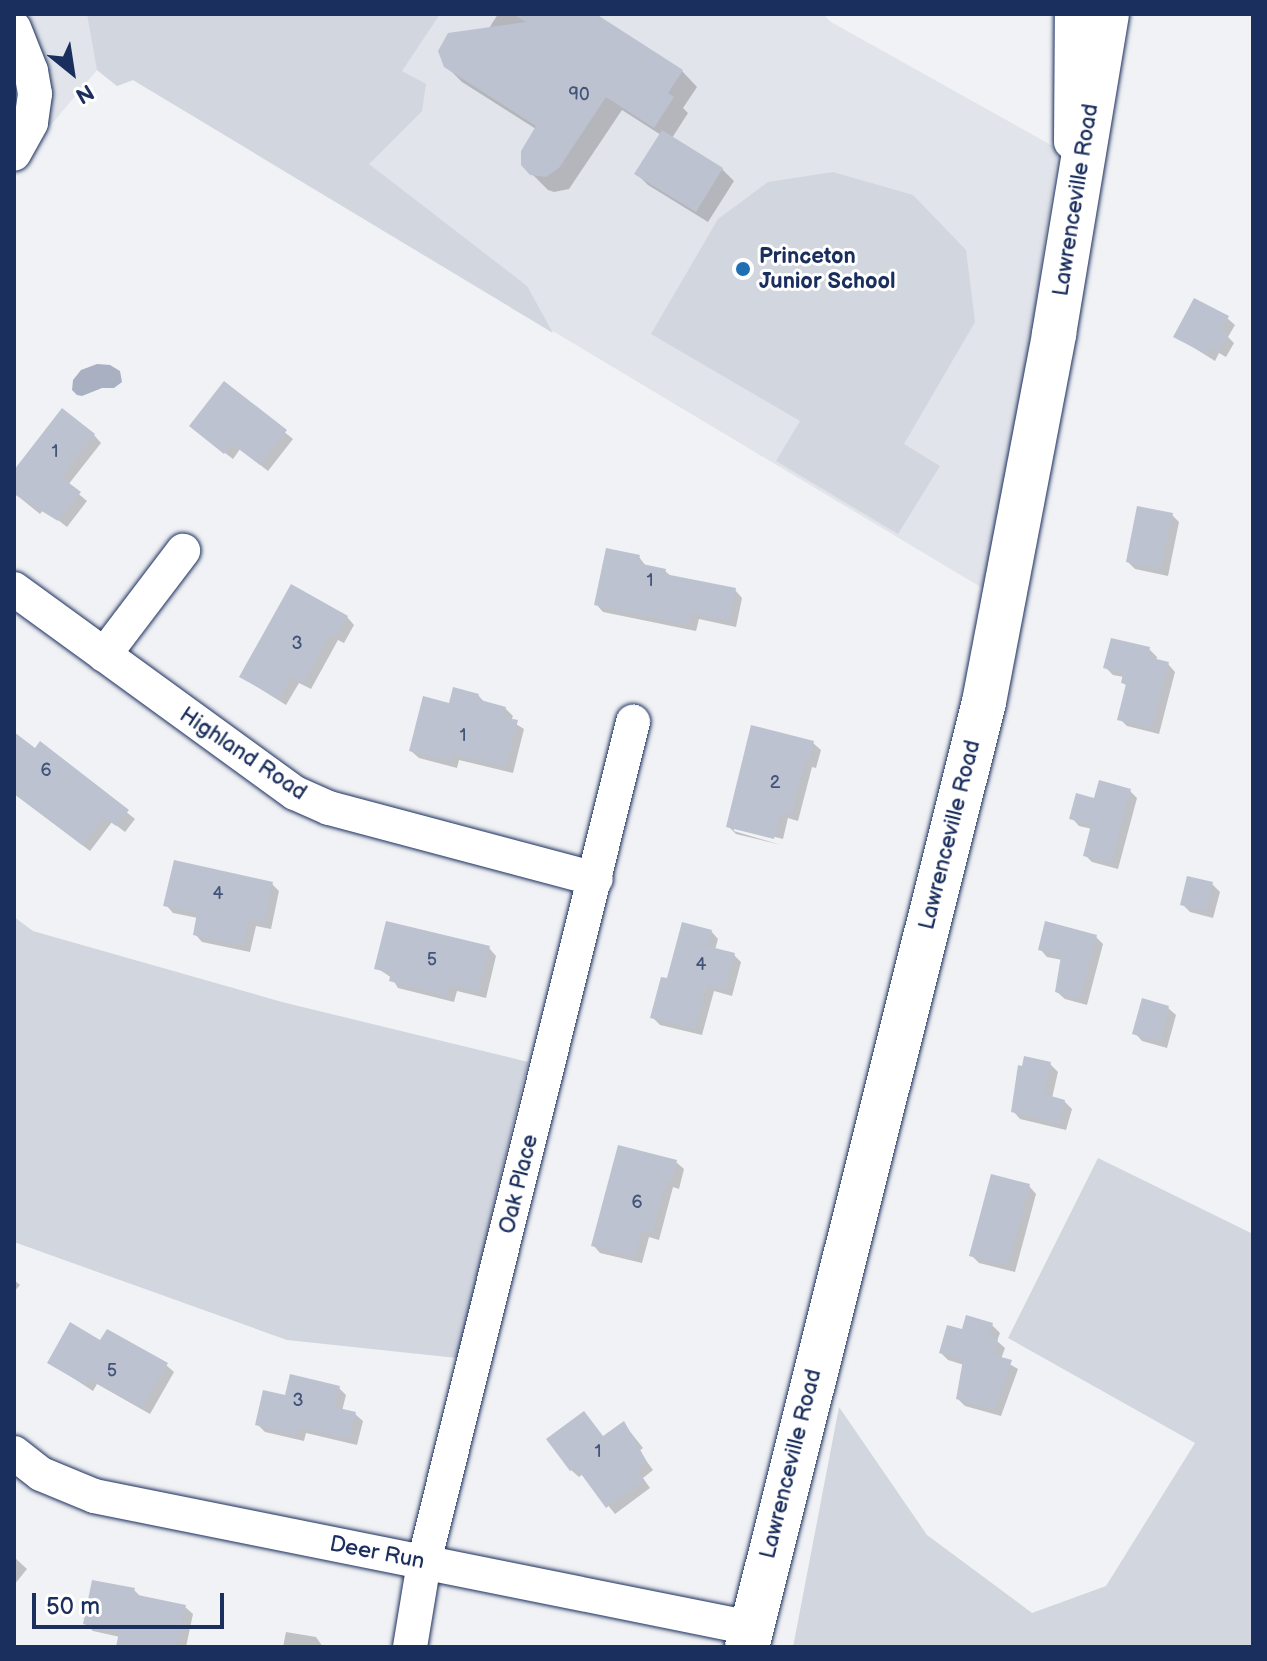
<!DOCTYPE html>
<html>
<head>
<meta charset="utf-8">
<style>
  body { margin:0 }
  #map { position:relative; width:1267px; height:1661px; overflow:hidden; background:#f1f2f5; font-family:"Balsamiq Sans",sans-serif }
  div>[style] { position:absolute }
  [style*='--x'] { left:calc(var(--x)*1px); top:calc(var(--y)*1px); width:calc(var(--w)*1px); rotate:calc(var(--a)*1deg) }
  .built>* { inset:0; background:#e1e4ea }
  .green>* { inset:0; background:#d2d6df }
  .water>* { inset:0; background:#a8b0c2 }
  .shadow>* { inset:0; background:#0003 }
  .building>* { inset:0; background:#bcc2d0 }
  .roads { filter:drop-shadow(0 0 2px #1b2f5e) drop-shadow(0 0 2px #1b2f5e) }
  .minor>* { height:34px; margin:-17px; padding:0 17px; transform-origin:17px; border-radius:17px; background:#fff }
  .highway>* { height:44px; margin:-22px; padding:0 22px; transform-origin:22px; border-radius:22px; background:#fff }
  .dots>* { width:22px; height:22px; translate:-50% -50%; box-sizing:border-box; border:4px solid #fff; border-radius:50% }
  span { translate:-50% -50%; white-space:nowrap; text-align:center; line-height:1.15; -webkit-text-stroke:6px #fff; paint-order:stroke }
  .number-label { font-size:18px; color:#43547a }
  .number-label span { -webkit-text-stroke-width:0 }
  .street-label { font-size:22px; color:#1b2f5e }
  .poi-label { font-size:22px; color:#1b2f5e; font-weight:700 }
  .left { translate:0 -50%; text-align:left }
  .frame { position:absolute; inset:0; border:16px solid #1b2f5e; pointer-events:none }
  .north { position:absolute; left:32px; top:32px; width:80px; height:80px; -webkit-text-stroke:6px #fff; paint-order:stroke; rotate:150deg; font-size:22px; font-weight:700; line-height:32px; text-align:center; color:#1b2f5e }
  .north::after { content:''; display:block; margin:auto; width:28px; height:36px; background:#1b2f5e; clip-path:polygon(50% 0,100% 100%,50% 72%,0 100%) }
  .scale { position:absolute; left:32px; top:1593px; width:192px; height:36px; box-sizing:border-box; border:4px solid #1b2f5e; border-top:0; padding-left:10px; font-size:24px; line-height:28px; white-space:nowrap; color:#1b2f5e; -webkit-text-stroke:6px #fff; paint-order:stroke }
</style>
</head>
<body>
<div id="map">
  <div class="built">
    <i style="clip-path:polygon(14px 14px,823px 14px,831px 22px,1058px 149px,994px 595px,133px 80px,117px 86px,97px 70px,14px 169px)"></i>
  </div>
  <div class="green">
    <i style="clip-path:polygon(87px 14px,440px 14px,402px 71px,426px 84px,422px 111px,369px 164px,527px 286px,553px 333px,133px 80px,117px 86px,97px 70px)"></i>
    <i style="clip-path:polygon(833px 172px,913px 195px,966px 250px,975px 322px,904px 444px,940px 466px,898px 534px,776px 461px,800px 421px,651px 334px,718px 219px,768px 182px)"></i>
    <i style="clip-path:polygon(14px 917px,33px 931px,282px 1002px,528px 1062px,457px 1358px,287px 1340px,14px 1242px)"></i>
    <i style="clip-path:polygon(1098px 1158px,1253px 1234px,1253px 1647px,793px 1647px,839px 1407px,927px 1535px,1032px 1613px,1106px 1586px,1195px 1443px,1008px 1338px)"></i>
  </div>
  <div class="water">
    <i style="clip-path:polygon(97px 364px,110px 365px,120px 371px,122px 382px,114px 388px,102px 388px,82px 396px,77px 395px,72px 390px,73px 380px,81px 370px)"></i>
  </div>
  <div class="shadow">
    <i style="clip-path:polygon(498px 14px,593px 14px,682px 71px,697px 87px,683px 108px,688px 113px,672px 138px,722px 169px,734px 181px,708px 222px,648px 185px,637px 174px,661px 135px,622px 110px,569px 189px,554px 192px,548px 190px,531px 173px,536px 129px,462px 82px,446px 66px,481px 41px)"></i>
    <i style="clip-path:polygon(1227px 318px,1235px 325px,1228px 337px,1234px 343px,1226px 357px,1219px 353px,1215px 361px,1175px 336px)"></i>
    <i style="clip-path:polygon(225px 384px,293px 439px,268px 471px,240px 449px,233px 459px,199px 433px)"></i>
    <i style="clip-path:polygon(94px 435px,101px 443px,68px 485px,87px 501px,67px 527px,44px 509px,40px 514px,14px 493px,14px 473px)"></i>
    <i style="clip-path:polygon(1172px 515px,1179px 522px,1168px 576px,1135px 569px,1128px 562px)"></i>
    <i style="clip-path:polygon(639px 557px,646px 566px,665px 571px,672px 577px,735px 590px,742px 598px,736px 627px,699px 619px,696px 631px,603px 612px,596px 604px)"></i>
    <i style="clip-path:polygon(347px 617px,354px 625px,344px 643px,338px 640px,311px 689px,299px 683px,286px 705px,241px 677px)"></i>
    <i style="clip-path:polygon(1149px 649px,1157px 657px,1156px 661px,1168px 664px,1175px 672px,1159px 734px,1127px 726px,1120px 719px,1128px 687px,1123px 683px,1124px 677px,1113px 675px,1105px 667px)"></i>
    <i style="clip-path:polygon(478px 695px,486px 704px,505px 708px,513px 716px,511px 721px,524px 729px,513px 773px,459px 760px,457px 768px,419px 758px,411px 751px)"></i>
    <i style="clip-path:polygon(14px 735px,35px 751px,41px 744px,135px 819px,125px 832px,112px 822px,90px 851px,14px 793px)"></i>
    <i style="clip-path:polygon(813px 743px,821px 750px,816px 768px,812px 767px,798px 821px,788px 818px,783px 839px,734px 827px,734px 831px,781px 845px,736px 834px,728px 826px)"></i>
    <i style="clip-path:polygon(1130px 791px,1137px 798px,1118px 869px,1092px 862px,1085px 855px,1092px 829px,1079px 826px,1072px 818px,1096px 801px)"></i>
    <i style="clip-path:polygon(272px 884px,279px 891px,271px 929px,256px 926px,250px 952px,202px 942px,195px 934px,198px 918px,173px 913px,166px 905px)"></i>
    <i style="clip-path:polygon(1212px 884px,1220px 892px,1213px 918px,1190px 912px,1183px 905px)"></i>
    <i style="clip-path:polygon(711px 931px,718px 939px,715px 950px,734px 955px,741px 962px,732px 996px,714px 991px,702px 1035px,660px 1025px,652px 1017px,669px 981px)"></i>
    <i style="clip-path:polygon(1096px 937px,1103px 944px,1087px 1005px,1065px 999px,1057px 992px,1062px 960px,1047px 957px,1040px 949px)"></i>
    <i style="clip-path:polygon(489px 948px,496px 956px,486px 998px,457px 991px,454px 1002px,398px 988px,392px 978px,377px 968px)"></i>
    <i style="clip-path:polygon(1168px 1008px,1176px 1015px,1167px 1048px,1142px 1041px,1135px 1033px)"></i>
    <i style="clip-path:polygon(1050px 1064px,1058px 1072px,1052px 1098px,1064px 1101px,1072px 1109px,1066px 1130px,1020px 1119px,1013px 1111px)"></i>
    <i style="clip-path:polygon(676px 1162px,684px 1169px,679px 1189px,673px 1187px,659px 1240px,649px 1237px,642px 1263px,600px 1253px,593px 1245px)"></i>
    <i style="clip-path:polygon(1029px 1186px,1036px 1194px,1015px 1272px,979px 1263px,971px 1255px)"></i>
    <i style="clip-path:polygon(14px 1280px,20px 1285px,14px 1292px)"></i>
    <i style="clip-path:polygon(992px 1325px,1000px 1333px,997px 1341px,1005px 1348px,1001px 1359px,1018px 1369px,1001px 1416px,965px 1406px,958px 1399px,964px 1365px,948px 1360px,941px 1353px)"></i>
    <i style="clip-path:polygon(101px 1342px,166px 1365px,174px 1372px,150px 1414px,97px 1384px,93px 1391px,50px 1363px)"></i>
    <i style="clip-path:polygon(339px 1388px,346px 1395px,342px 1411px,355px 1414px,363px 1421px,357px 1445px,306px 1433px,304px 1441px,265px 1432px,257px 1424px,286px 1398px)"></i>
    <i style="clip-path:polygon(624px 1424px,643px 1448px,639px 1451px,653px 1470px,643px 1478px,650px 1488px,615px 1514px,583px 1474px,579px 1477px,571px 1470px)"></i>
    <i style="clip-path:polygon(14px 1557px,27px 1569px,14px 1585px)"></i>
    <i style="clip-path:polygon(134px 1590px,142px 1598px,185px 1607px,193px 1614px,186px 1647px,118px 1647px,120px 1637px,93px 1631px,85px 1624px)"></i>
    <i style="clip-path:polygon(286px 1632px,316px 1637px,323px 1647px,283px 1647px)"></i>
  </div>
  <div class="building">
    <i style="clip-path:polygon(513px 14px,596px 14px,683px 70px,668px 93px,674px 97px,654px 128px,606px 97px,559px 168px,546px 177px,530px 175px,521px 165px,521px 151px,536px 126px,444px 67px,438px 51px,448px 33px,526px 22px)"></i>
    <i style="clip-path:polygon(662px 130px,723px 168px,696px 212px,634px 174px)"></i>
    <i style="clip-path:polygon(1194px 298px,1229px 316px,1221px 330px,1228px 334px,1218px 351px,1211px 348px,1208px 355px,1173px 337px)"></i>
    <i style="clip-path:polygon(224px 381px,287px 430px,260px 465px,232px 444px,224px 454px,189px 426px)"></i>
    <i style="clip-path:polygon(62px 408px,95px 434px,61px 477px,81px 492px,58px 521px,14px 494px,14px 470px)"></i>
    <i style="clip-path:polygon(1137px 506px,1173px 513px,1161px 569px,1126px 562px)"></i>
    <i style="clip-path:polygon(606px 548px,640px 555px,638px 563px,666px 569px,665px 574px,736px 588px,729px 621px,691px 613px,689px 625px,594px 605px)"></i>
    <i style="clip-path:polygon(291px 584px,348px 616px,336px 637px,330px 634px,303px 683px,291px 677px,279px 699px,239px 677px)"></i>
    <i style="clip-path:polygon(1111px 638px,1150px 647px,1148px 657px,1169px 662px,1152px 728px,1117px 720px,1126px 684px,1121px 683px,1123px 673px,1103px 668px)"></i>
    <i style="clip-path:polygon(453px 687px,479px 694px,477px 699px,506px 707px,503px 717px,518px 720px,506px 767px,452px 754px,450px 761px,409px 751px,423px 696px,449px 703px)"></i>
    <i style="clip-path:polygon(751px 725px,814px 741px,809px 761px,805px 761px,791px 815px,781px 812px,774px 839px,726px 827px)"></i>
    <i style="clip-path:polygon(14px 732px,35px 748px,40px 741px,129px 810px,116px 826px,104px 817px,82px 845px,14px 794px)"></i>
    <i style="clip-path:polygon(1099px 780px,1131px 789px,1111px 863px,1083px 856px,1091px 825px,1069px 819px,1076px 793px,1094px 798px)"></i>
    <i style="clip-path:polygon(174px 860px,273px 882px,264px 922px,249px 919px,243px 946px,193px 935px,197px 913px,163px 906px)"></i>
    <i style="clip-path:polygon(1187px 876px,1213px 882px,1206px 911px,1180px 905px)"></i>
    <i style="clip-path:polygon(386px 921px,490px 946px,478px 992px,450px 985px,447px 996px,389px 981px,391px 973px,374px 969px)"></i>
    <i style="clip-path:polygon(1045px 921px,1097px 935px,1080px 999px,1055px 992px,1061px 956px,1038px 950px)"></i>
    <i style="clip-path:polygon(682px 922px,712px 930px,707px 946px,735px 953px,725px 990px,707px 985px,695px 1029px,650px 1018px,661px 977px,667px 978px)"></i>
    <i style="clip-path:polygon(1142px 998px,1169px 1006px,1160px 1042px,1132px 1034px)"></i>
    <i style="clip-path:polygon(1024px 1056px,1051px 1062px,1044px 1094px,1065px 1100px,1059px 1124px,1011px 1112px,1018px 1065px,1022px 1066px)"></i>
    <i style="clip-path:polygon(618px 1145px,677px 1160px,671px 1182px,666px 1181px,652px 1234px,642px 1231px,635px 1257px,591px 1246px)"></i>
    <i style="clip-path:polygon(991px 1174px,1030px 1184px,1008px 1266px,969px 1256px)"></i>
    <i style="clip-path:polygon(966px 1315px,993px 1323px,989px 1337px,998px 1339px,994px 1355px,1012px 1360px,994px 1410px,956px 1399px,963px 1360px,939px 1353px,947px 1325px,962px 1329px)"></i>
    <i style="clip-path:polygon(70px 1322px,100px 1340px,107px 1329px,168px 1363px,142px 1408px,89px 1378px,85px 1385px,47px 1363px)"></i>
    <i style="clip-path:polygon(290px 1374px,340px 1386px,334px 1407px,356px 1412px,350px 1439px,299px 1427px,297px 1435px,255px 1425px,263px 1390px,285px 1395px)"></i>
    <i style="clip-path:polygon(584px 1411px,603px 1436px,624px 1421px,647px 1462px,637px 1470px,644px 1480px,606px 1508px,576px 1467px,570px 1471px,546px 1439px)"></i>
    <i style="clip-path:polygon(92px 1580px,135px 1588px,133px 1594px,186px 1605px,177px 1647px,116px 1647px,119px 1632px,83px 1624px)"></i>
  </div>
  <div class="roads">
    <div class="minor">
      <i style="--x:14;--y:28;--w:46;--a:68.4"></i>
      <i style="--x:31;--y:71;--w:23;--a:80"></i>
      <i style="--x:35;--y:94;--w:29;--a:98"></i>
      <i style="--x:31;--y:123;--w:35;--a:119"></i>
      <i style="--x:1071;--y:142;--w:128;--a:-89.6"></i>
      <i style="--x:14;--y:589;--w:347;--a:36"></i>
      <i style="--x:295;--y:793;--w:37;--a:24"></i>
      <i style="--x:329;--y:808;--w:276;--a:14.9"></i>
      <i style="--x:104;--y:655;--w:131;--a:-52.8"></i>
      <i style="--x:14;--y:1453;--w:34;--a:38"></i>
      <i style="--x:41;--y:1474;--w:57;--a:22.5"></i>
      <i style="--x:94;--y:1496;--w:670;--a:11.36"></i>
      <i style="--x:410;--y:1647;--w:86;--a:-80.6"></i>
      <i style="--x:424;--y:1562;--w:866;--a:-76.03"></i>
    </div>
    <div class="highway">
      <i style="--x:747;--y:1647;--w:974;--a:-75.92"></i>
      <i style="--x:984;--y:702;--w:375;--a:-79.2"></i>
      <i style="--x:1054;--y:334;--w:324;--a:-80.6"></i>
    </div>
  </div>
  <div class="dots">
    <i style="left:743px;top:269px;background:#1f6fb2"></i>
  </div>
  <div class="number-label">
    <span style="left:579px;top:95px">90</span>
    <span style="left:55px;top:452px">1</span>
    <span style="left:650px;top:581px">1</span>
    <span style="left:297px;top:644px">3</span>
    <span style="left:463px;top:736px">1</span>
    <span style="left:46px;top:771px">6</span>
    <span style="left:775px;top:783px">2</span>
    <span style="left:218px;top:894px">4</span>
    <span style="left:432px;top:960px">5</span>
    <span style="left:701px;top:965px">4</span>
    <span style="left:637px;top:1203px">6</span>
    <span style="left:112px;top:1371px">5</span>
    <span style="left:298px;top:1401px">3</span>
    <span style="left:598px;top:1452px">1</span>
  </div>
  <div class="street-label">
    <span style="left:1076px;top:200px;rotate:-81deg">Lawrenceville Road</span>
    <span style="left:243px;top:754px;rotate:34deg">Highland Road</span>
    <span style="left:950px;top:835px;rotate:-76deg">Lawrenceville Road</span>
    <span style="left:519px;top:1184px;rotate:-76deg">Oak Place</span>
    <span style="left:791px;top:1464px;rotate:-76deg">Lawrenceville Road</span>
    <span style="left:377px;top:1553px;rotate:11deg">Deer Run</span>
  </div>
  <div class="poi-label">
    <span class="left" style="left:759px;top:269px">Princeton<br>Junior School</span>
  </div>
  <div class="frame"></div>
  <div class="north">N</div>
  <div class="scale">50 m</div>
</div>
</body>
</html>
